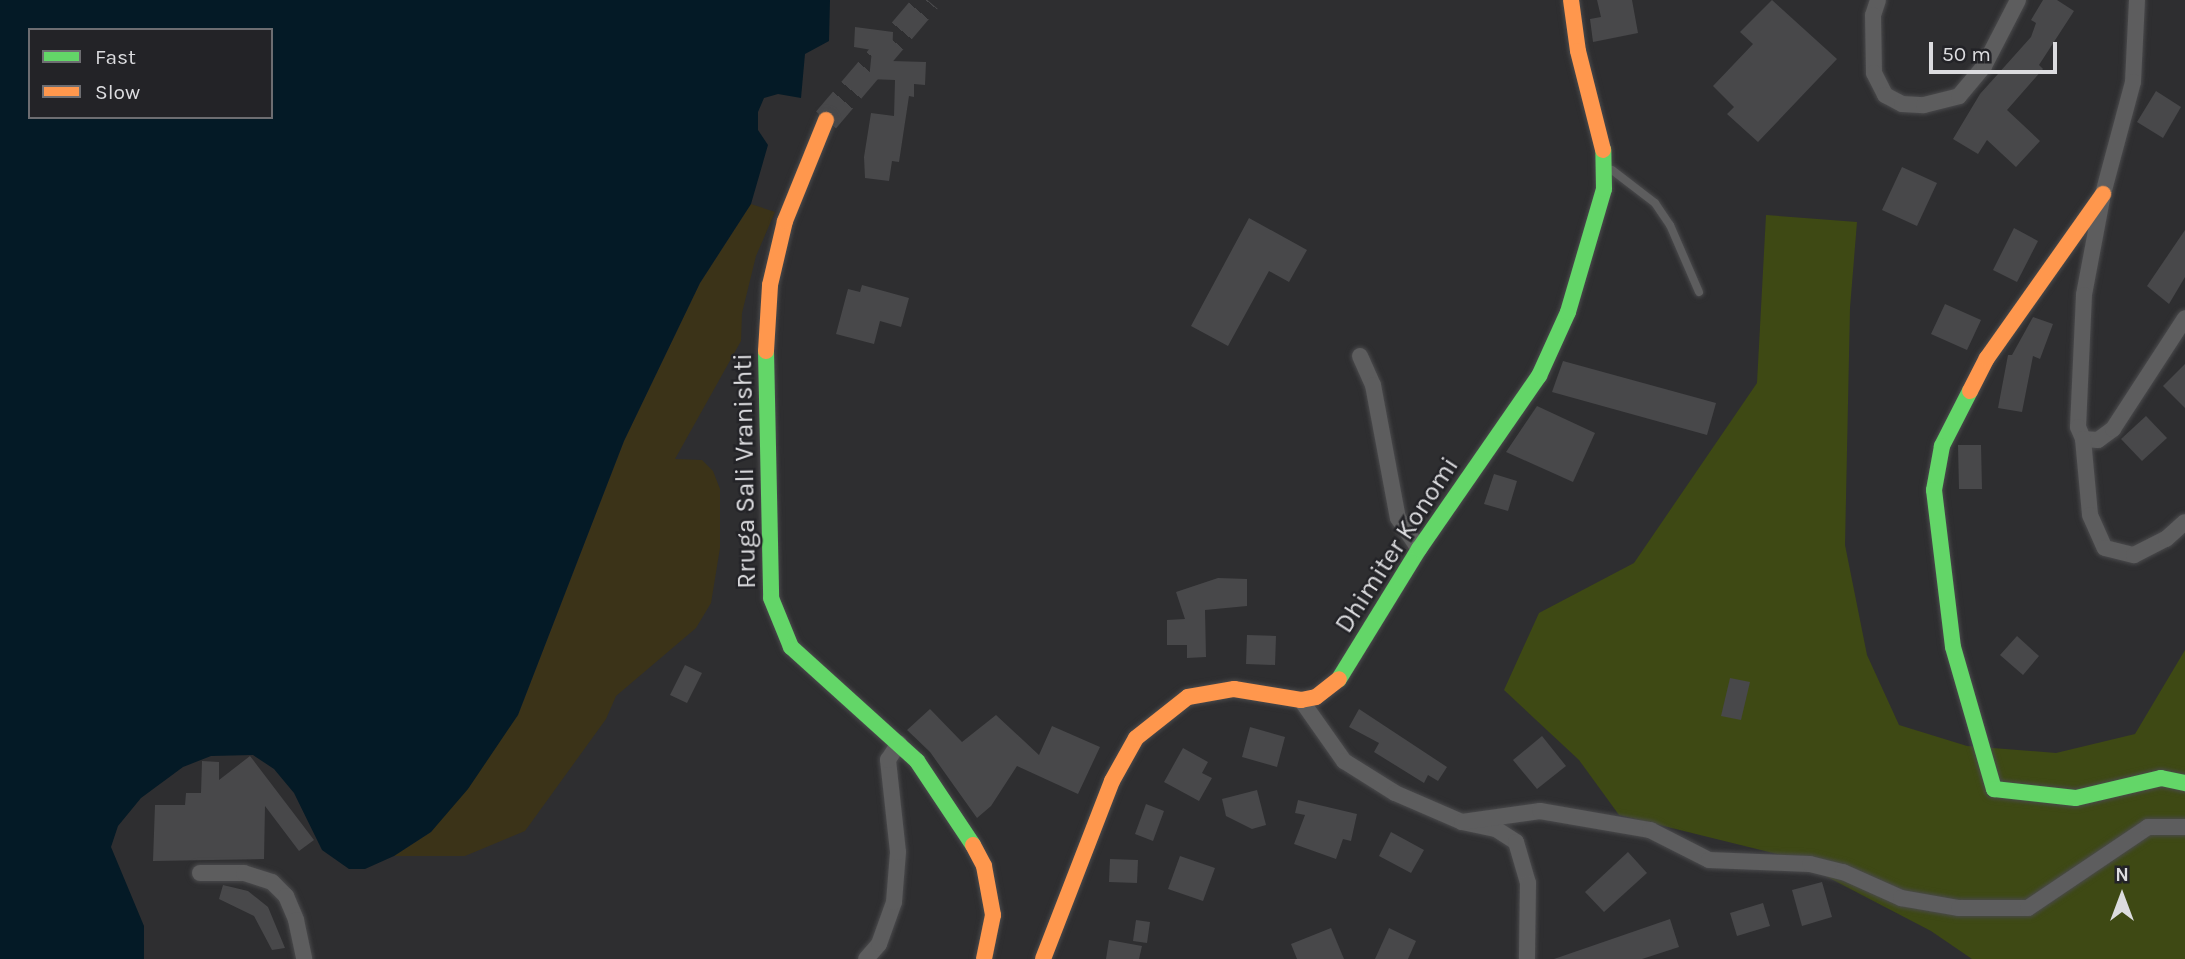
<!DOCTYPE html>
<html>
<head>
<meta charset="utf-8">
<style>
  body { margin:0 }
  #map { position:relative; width:2185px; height:959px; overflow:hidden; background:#2e2e30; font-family:Karla,sans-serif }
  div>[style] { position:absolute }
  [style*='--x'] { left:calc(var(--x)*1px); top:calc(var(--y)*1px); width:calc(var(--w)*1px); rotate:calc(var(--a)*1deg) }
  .green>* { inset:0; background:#3e4914 }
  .sand>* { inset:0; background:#3b3318 }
  .water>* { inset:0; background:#041a26 }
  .building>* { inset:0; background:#48484a }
  .primary-tunnel>* { height:26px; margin-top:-13px; transform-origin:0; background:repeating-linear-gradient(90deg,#48484a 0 26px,transparent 0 39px) }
  .roads { filter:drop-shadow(0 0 2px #4a4a4c) drop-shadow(0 0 2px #4a4a4c) }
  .lane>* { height:8px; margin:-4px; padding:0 4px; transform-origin:4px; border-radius:4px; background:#5d5d5e }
  .street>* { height:16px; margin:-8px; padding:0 8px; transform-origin:8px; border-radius:8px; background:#5d5d5e }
  .fast>* { height:16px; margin:-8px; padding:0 8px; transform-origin:8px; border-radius:8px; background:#63d668 }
  .slow>* { height:16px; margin:-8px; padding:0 8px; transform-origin:8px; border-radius:8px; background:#ff974d }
  span { translate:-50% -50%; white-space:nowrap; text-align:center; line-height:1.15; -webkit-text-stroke:5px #232327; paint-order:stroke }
  .street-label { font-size:26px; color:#dcdcdf }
  .legend { position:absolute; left:28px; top:28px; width:245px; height:91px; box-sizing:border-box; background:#232327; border:2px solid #6d6d71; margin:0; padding:9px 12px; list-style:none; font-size:21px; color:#dcdcdf }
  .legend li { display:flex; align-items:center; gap:14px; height:35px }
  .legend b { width:35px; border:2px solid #6d6d71 }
  .north { position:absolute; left:2087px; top:861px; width:70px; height:70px; -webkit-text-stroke:5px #232327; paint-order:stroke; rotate:0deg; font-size:19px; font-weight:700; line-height:28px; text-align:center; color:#dcdcdf }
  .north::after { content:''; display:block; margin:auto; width:24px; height:32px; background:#dcdcdf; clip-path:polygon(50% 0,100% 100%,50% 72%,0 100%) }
  .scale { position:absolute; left:1929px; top:42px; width:128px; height:32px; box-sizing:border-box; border:4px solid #dcdcdf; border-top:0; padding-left:9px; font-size:21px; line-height:24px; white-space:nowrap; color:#dcdcdf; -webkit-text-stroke:5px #232327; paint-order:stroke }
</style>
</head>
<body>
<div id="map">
  <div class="green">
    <i style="clip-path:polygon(1766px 215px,1857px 222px,1850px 308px,1845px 545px,1867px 655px,1899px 725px,1967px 746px,2056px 753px,2135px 734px,2185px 650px,2185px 959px,1972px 959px,1931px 931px,1789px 857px,1619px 815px,1579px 760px,1504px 690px,1539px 613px,1634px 563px,1757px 383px)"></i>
  </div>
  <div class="sand">
    <i style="clip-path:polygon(751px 204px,775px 212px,756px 256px,742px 313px,741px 341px,675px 459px,702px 460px,713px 471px,720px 489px,720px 548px,711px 603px,696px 628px,616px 696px,606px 719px,525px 831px,465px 856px,394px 856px,431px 832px,518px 715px,624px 441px,700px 283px)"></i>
  </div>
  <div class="water">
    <i style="clip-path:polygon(evenodd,0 0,830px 0,829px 41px,805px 54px,801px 98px,778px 94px,764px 98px,758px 112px,758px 130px,768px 145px,751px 204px,700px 283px,624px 441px,518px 715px,468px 789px,431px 832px,394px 856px,365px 869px,349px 869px,322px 850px,294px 793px,274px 769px,253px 755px,211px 756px,183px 767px,141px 798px,118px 826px,111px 847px,144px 926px,144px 959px,0 959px,0 0,30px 30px,271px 30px,271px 117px,30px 117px,30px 30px)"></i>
  </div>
  <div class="building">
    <i style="clip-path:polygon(1597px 0,1632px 0,1638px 33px,1593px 42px,1590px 19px,1601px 17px)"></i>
    <i style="clip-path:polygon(1772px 0,1837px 59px,1758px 142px,1727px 114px,1734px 107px,1713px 86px,1753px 44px,1740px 32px)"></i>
    <i style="clip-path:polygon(2043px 0,2057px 0,2074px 11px,2039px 65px,2043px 69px,2007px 110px,2040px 141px,2016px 167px,1987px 140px,1978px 154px,1953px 139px,1980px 94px,2031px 37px,2036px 23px,2031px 20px)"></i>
    <i style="clip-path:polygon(855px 27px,893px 32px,892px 61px,926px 62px,925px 85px,914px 84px,914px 97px,909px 96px,899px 162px,892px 161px,889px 181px,865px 178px,864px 157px,871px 113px,894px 116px,895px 80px,869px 79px,872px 50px,854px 47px)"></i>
    <i style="clip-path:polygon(2156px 91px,2181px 107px,2163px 138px,2137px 122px)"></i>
    <i style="clip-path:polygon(1902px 167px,1937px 183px,1917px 226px,1882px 210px)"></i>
    <i style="clip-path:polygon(1249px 218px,1307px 250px,1289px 282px,1269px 271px,1228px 346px,1191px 326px)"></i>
    <i style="clip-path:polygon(2014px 228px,2038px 241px,2017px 282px,1993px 270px)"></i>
    <i style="clip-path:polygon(2185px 230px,2185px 277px,2169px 304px,2147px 286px)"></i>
    <i style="clip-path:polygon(862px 285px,909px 298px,901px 327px,880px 321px,874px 344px,836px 334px,848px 289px,860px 292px)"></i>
    <i style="clip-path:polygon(1945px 304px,1981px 320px,1967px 350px,1931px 334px)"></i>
    <i style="clip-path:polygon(2033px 317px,2053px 324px,2040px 359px,2033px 356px,2022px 412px,1998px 408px,2008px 355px,2012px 355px)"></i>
    <i style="clip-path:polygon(1563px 361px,1716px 403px,1707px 435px,1552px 392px)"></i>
    <i style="clip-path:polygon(2185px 364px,2185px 408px,2163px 386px)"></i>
    <i style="clip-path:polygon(1537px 406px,1595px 433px,1573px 482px,1506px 452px)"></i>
    <i style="clip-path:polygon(2146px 416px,2167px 438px,2142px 461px,2121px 439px)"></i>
    <i style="clip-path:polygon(1958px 445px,1981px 445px,1982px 489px,1959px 489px)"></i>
    <i style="clip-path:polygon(1494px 474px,1517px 481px,1508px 511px,1484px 504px)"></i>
    <i style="clip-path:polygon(1218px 578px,1247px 579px,1247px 606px,1205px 610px,1206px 657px,1187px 658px,1187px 645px,1167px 645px,1167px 620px,1185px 619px,1176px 592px)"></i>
    <i style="clip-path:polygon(1247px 635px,1276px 636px,1275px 665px,1246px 664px)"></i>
    <i style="clip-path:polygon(2017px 636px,2039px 656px,2023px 675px,2000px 655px)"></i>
    <i style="clip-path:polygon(685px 665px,702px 673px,687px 703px,670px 695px)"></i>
    <i style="clip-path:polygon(1730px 678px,1750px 682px,1741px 720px,1721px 716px)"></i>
    <i style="clip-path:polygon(930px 709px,962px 742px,996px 715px,1039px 755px,1052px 726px,1100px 747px,1078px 794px,1017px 766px,991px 806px,977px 818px,930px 752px,907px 730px)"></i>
    <i style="clip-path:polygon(1359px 709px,1447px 767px,1438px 781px,1428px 775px,1424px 783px,1374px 752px,1379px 743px,1349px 727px)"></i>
    <i style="clip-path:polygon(1250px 727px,1285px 737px,1277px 767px,1242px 757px)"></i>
    <i style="clip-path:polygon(1542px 736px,1566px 766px,1537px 789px,1513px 760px)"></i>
    <i style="clip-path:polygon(1183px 748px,1208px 762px,1202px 773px,1212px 778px,1199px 801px,1164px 782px)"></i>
    <i style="clip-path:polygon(250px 756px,314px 840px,299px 851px,265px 806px,264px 859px,153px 861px,155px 805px,185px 805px,186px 793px,201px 793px,202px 761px,219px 762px,219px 780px)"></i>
    <i style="clip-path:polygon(1257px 790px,1266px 825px,1252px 829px,1226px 816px,1222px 799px)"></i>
    <i style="clip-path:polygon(1298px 800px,1357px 814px,1351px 841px,1343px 839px,1336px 859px,1294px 844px,1305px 815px,1295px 813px)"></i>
    <i style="clip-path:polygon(1146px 804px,1164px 811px,1153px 841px,1135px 834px)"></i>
    <i style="clip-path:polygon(1391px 832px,1424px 850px,1411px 873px,1379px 856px)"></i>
    <i style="clip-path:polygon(1628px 852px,1647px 873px,1604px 912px,1585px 892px)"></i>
    <i style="clip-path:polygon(1180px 856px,1215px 868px,1203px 901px,1168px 889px)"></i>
    <i style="clip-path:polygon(1110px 859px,1138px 860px,1137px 883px,1109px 882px)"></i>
    <i style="clip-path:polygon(1822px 882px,1832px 917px,1802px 926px,1792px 890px)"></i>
    <i style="clip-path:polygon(223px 885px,248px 891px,268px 907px,285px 948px,272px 950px,254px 916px,219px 899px)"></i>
    <i style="clip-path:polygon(1763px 903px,1770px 926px,1737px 936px,1730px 913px)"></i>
    <i style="clip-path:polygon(1670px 919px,1679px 947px,1642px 959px,1554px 959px)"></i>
    <i style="clip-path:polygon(1136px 920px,1150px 922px,1147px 943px,1133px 941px)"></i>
    <i style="clip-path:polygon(1331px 928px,1344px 959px,1297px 959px,1291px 944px)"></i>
    <i style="clip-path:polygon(1389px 928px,1416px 941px,1408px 959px,1375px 959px)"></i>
    <i style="clip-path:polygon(1109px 940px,1142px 946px,1139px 959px,1106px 959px)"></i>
  </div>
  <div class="primary-tunnel">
    <i style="--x:826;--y:120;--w:157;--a:-49.6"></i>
  </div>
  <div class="roads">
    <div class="lane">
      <i style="--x:1612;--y:170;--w:54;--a:37.5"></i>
      <i style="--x:1655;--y:203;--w:27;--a:56"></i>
      <i style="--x:1670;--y:225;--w:73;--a:66.6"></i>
    </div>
    <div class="street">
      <i style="--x:1878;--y:0;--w:16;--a:108"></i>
      <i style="--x:1873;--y:15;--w:58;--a:89"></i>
      <i style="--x:1874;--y:73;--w:25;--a:63"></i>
      <i style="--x:1885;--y:95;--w:19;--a:28"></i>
      <i style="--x:1902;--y:104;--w:22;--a:3"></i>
      <i style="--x:1924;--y:105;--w:36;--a:-14"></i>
      <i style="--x:1959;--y:96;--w:39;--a:-50"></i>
      <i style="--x:1984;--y:66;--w:74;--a:-62.7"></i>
      <i style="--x:2137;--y:0;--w:82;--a:92.8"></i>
      <i style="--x:2133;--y:82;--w:116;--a:105"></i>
      <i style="--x:2103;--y:194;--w:103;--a:100.7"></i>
      <i style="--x:2084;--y:295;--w:132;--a:92.6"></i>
      <i style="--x:2078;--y:427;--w:13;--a:67"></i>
      <i style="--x:2083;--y:439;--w:15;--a:4"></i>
      <i style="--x:2098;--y:440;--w:19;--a:-36"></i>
      <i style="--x:2113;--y:429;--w:132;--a:-57"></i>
      <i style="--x:1360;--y:356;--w:32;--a:66"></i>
      <i style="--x:1373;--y:385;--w:135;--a:79.4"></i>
      <i style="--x:1398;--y:518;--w:37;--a:56"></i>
      <i style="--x:2083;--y:439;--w:76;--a:84.7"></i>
      <i style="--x:2090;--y:515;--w:36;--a:66"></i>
      <i style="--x:2105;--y:548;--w:30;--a:14"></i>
      <i style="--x:2134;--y:555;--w:36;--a:-27"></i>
      <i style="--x:2166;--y:539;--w:25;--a:-42"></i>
      <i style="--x:1301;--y:700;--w:75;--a:54.8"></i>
      <i style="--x:1344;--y:761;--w:60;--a:32.1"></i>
      <i style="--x:1395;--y:793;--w:73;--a:23.4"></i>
      <i style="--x:1462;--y:822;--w:35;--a:12"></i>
      <i style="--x:1496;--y:829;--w:24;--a:33"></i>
      <i style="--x:1516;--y:842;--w:43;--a:73.7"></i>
      <i style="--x:1528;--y:883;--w:76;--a:90.8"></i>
      <i style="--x:1462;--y:822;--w:79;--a:-8"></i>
      <i style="--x:1540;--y:811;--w:112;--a:9.8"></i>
      <i style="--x:1650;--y:830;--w:66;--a:27"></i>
      <i style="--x:1709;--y:860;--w:101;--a:2.3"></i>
      <i style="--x:1810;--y:864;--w:34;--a:14"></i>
      <i style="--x:1843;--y:872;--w:64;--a:24.1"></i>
      <i style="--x:1901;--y:898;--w:59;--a:9.8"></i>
      <i style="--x:1959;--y:908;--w:69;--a:0"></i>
      <i style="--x:2028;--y:908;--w:145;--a:-34"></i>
      <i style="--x:2148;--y:827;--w:37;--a:0"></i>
      <i style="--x:200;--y:873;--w:44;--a:0"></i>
      <i style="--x:244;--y:873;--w:29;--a:18"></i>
      <i style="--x:272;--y:882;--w:20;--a:45"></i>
      <i style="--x:286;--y:896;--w:26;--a:67"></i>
      <i style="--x:296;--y:920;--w:40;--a:78"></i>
      <i style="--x:866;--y:959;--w:20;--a:-49"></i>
      <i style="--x:879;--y:944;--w:45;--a:-70.3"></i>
      <i style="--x:894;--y:902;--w:50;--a:-85.4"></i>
      <i style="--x:898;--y:852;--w:93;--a:-96.2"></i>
      <i style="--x:888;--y:760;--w:20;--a:-57"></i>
    </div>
    <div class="fast">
      <i style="--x:766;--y:351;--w:247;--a:88.8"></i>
      <i style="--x:771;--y:598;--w:53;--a:67.8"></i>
      <i style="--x:791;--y:647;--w:170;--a:42.1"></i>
      <i style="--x:917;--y:761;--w:101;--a:56.3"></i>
      <i style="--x:1970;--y:391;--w:62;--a:117"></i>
      <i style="--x:1942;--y:446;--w:45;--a:100.3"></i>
      <i style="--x:1934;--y:490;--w:158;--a:83.1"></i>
      <i style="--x:1953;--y:647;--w:148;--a:73.9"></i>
      <i style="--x:1994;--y:789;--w:82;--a:6.3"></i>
      <i style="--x:2076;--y:798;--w:87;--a:-13.2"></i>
      <i style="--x:2161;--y:778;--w:25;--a:12"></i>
      <i style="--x:1339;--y:679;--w:153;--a:-58.4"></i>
      <i style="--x:1419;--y:549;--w:211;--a:-55.3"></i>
      <i style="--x:1539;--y:376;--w:70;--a:-65.6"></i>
      <i style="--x:1568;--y:312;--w:128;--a:-73.7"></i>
      <i style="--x:1604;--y:189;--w:39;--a:-91"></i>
    </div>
    <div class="slow">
      <i style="--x:1571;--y:0;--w:51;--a:82.2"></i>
      <i style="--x:1578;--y:51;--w:102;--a:75.8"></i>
      <i style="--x:766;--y:351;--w:66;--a:-86.5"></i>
      <i style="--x:770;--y:285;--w:66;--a:-76.8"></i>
      <i style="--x:785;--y:221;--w:109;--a:-67.9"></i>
      <i style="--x:1970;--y:391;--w:37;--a:-63"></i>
      <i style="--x:1987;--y:358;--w:201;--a:-54.7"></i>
      <i style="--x:973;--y:845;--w:24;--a:62"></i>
      <i style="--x:984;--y:866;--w:50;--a:79.6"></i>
      <i style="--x:993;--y:915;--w:45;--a:101.6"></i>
      <i style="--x:1043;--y:959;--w:191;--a:-68.8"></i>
      <i style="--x:1112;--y:781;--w:49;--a:-60.8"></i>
      <i style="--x:1136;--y:738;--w:66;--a:-38.3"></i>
      <i style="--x:1188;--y:697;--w:47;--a:-9.9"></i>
      <i style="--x:1234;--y:689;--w:68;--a:9.3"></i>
      <i style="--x:1301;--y:700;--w:15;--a:-11"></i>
      <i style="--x:1316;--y:697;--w:29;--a:-38"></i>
    </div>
  </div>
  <div class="street-label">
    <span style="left:745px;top:471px;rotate:-91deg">Rruga Sali Vranishti</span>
    <span style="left:1397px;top:545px;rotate:-57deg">Dhimiter Konomi</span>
  </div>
  <ul class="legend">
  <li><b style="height:9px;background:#63d668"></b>Fast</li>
  <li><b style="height:9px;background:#ff974d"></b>Slow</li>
  </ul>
  <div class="north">N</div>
  <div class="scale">50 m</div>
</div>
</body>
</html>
